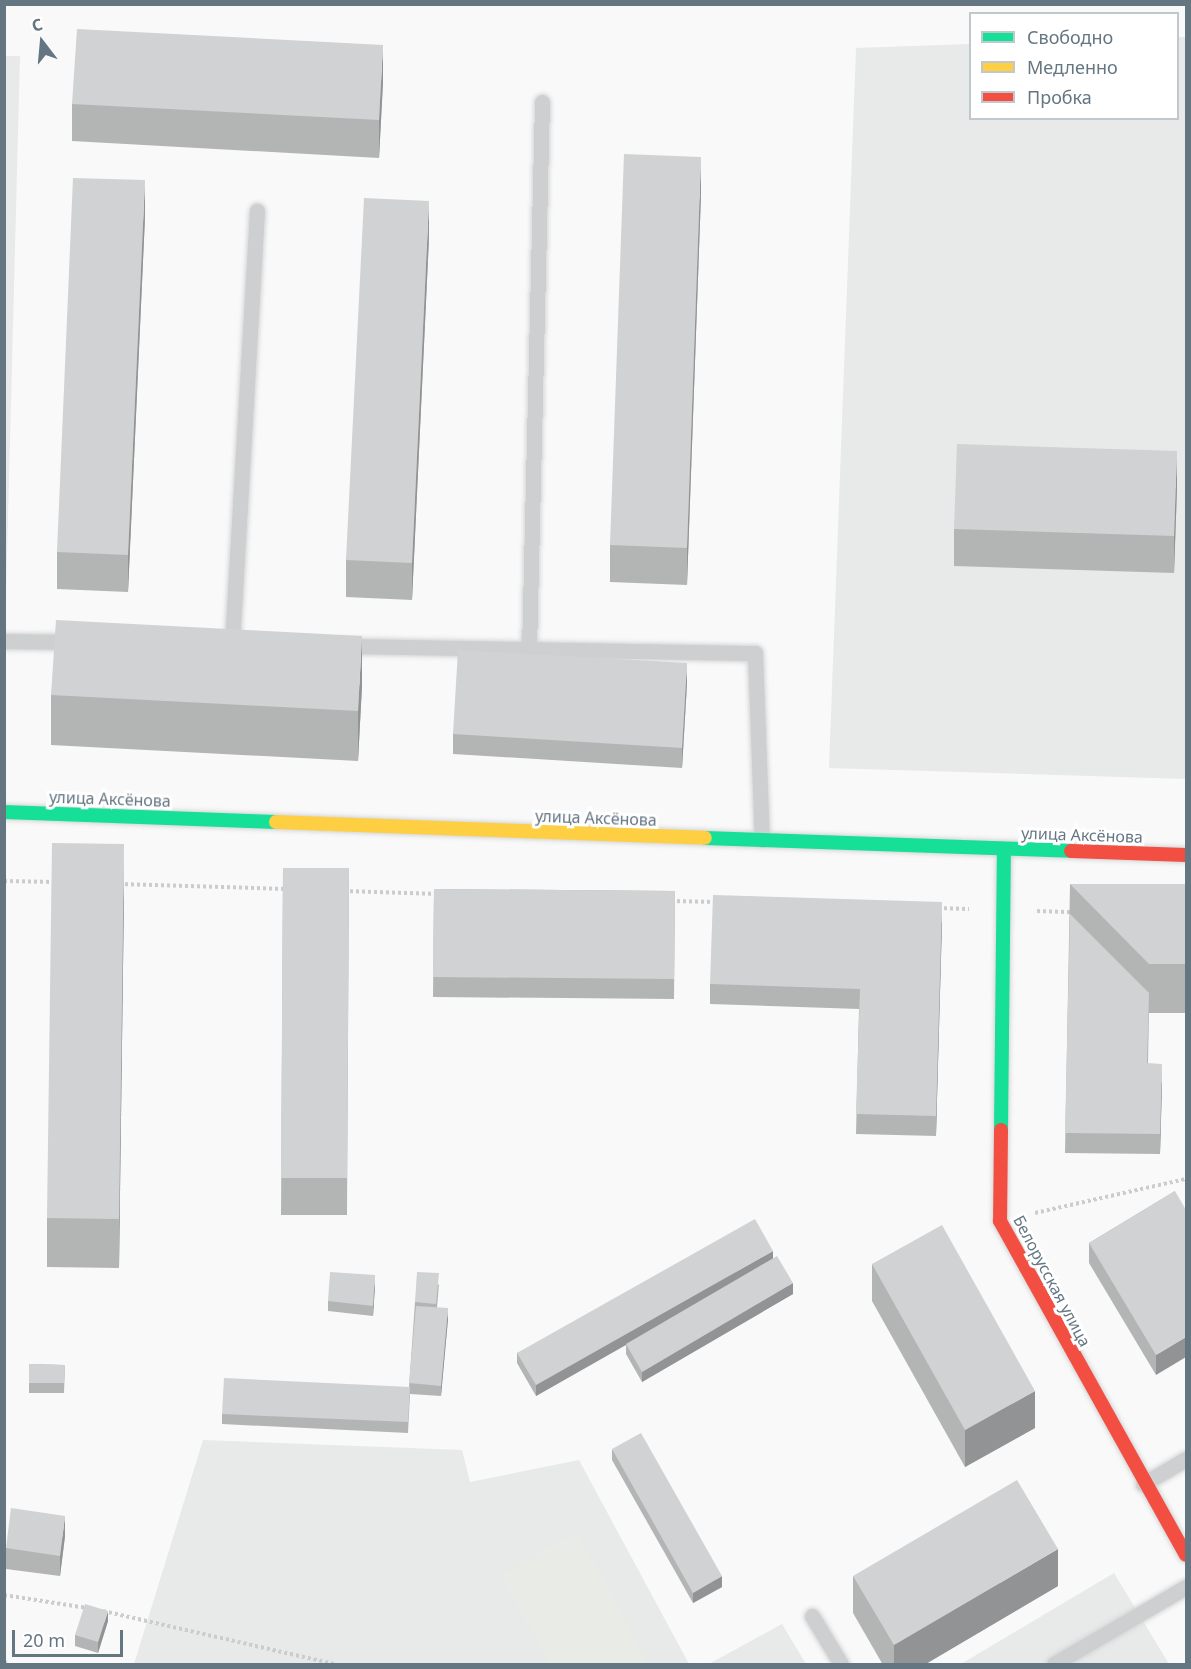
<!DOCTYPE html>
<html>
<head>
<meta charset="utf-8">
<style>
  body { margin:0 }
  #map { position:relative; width:1191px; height:1669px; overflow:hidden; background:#f9f9f9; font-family:"Noto Sans",sans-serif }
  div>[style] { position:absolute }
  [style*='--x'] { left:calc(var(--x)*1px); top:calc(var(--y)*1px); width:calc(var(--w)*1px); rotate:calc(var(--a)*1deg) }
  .built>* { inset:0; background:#e8e9e9 }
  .green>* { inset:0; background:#e8ebe6 }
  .path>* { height:4px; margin-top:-2px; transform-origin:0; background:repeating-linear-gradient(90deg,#cbcccd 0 3px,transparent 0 6px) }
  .roads { filter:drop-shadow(0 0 2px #d5d6d7) drop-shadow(0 0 2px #d5d6d7) }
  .lane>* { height:15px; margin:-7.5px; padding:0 7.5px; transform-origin:7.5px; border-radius:7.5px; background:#cecfd0 }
  .fast>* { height:14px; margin:-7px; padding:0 7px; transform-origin:7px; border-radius:7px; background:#16e098 }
  .slow>* { height:14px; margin:-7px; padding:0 7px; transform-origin:7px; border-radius:7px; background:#ffcf43 }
  .jam>* { height:14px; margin:-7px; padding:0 7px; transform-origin:7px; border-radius:7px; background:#f24e42 }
  .wall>* { inset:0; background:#b3b5b5 }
  .shaded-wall>* { inset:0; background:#929394 }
  .building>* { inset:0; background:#d0d2d3 }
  span { translate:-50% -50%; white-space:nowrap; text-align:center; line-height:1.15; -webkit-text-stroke:6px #fff; paint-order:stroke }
  .street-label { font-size:16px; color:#657683 }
  .frame { position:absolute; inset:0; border:6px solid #657683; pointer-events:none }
  .legend { position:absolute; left:969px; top:12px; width:210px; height:108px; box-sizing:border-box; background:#fff; border:2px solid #c1c8cd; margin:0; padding:8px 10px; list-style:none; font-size:18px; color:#657683 }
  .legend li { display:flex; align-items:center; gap:12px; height:30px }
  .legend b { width:30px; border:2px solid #c1c8cd }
  .north { position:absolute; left:12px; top:12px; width:60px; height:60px; -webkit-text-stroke:4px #fff; paint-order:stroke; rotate:344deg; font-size:16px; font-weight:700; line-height:24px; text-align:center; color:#657683 }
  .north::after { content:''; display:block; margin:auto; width:21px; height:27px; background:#657683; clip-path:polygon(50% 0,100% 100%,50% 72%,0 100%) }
  .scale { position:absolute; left:12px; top:1630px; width:111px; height:27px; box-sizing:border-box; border:3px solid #657683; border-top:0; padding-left:8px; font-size:18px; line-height:21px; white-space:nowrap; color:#657683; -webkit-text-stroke:4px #fff; paint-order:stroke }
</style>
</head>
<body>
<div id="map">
  <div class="built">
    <i style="clip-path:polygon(1178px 37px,1186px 37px,1186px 779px,829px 768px,856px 48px,970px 44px,970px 118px,1178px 118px)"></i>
    <i style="clip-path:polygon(4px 56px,20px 56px,5px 634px)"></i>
    <i style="clip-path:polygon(203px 1440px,462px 1450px,470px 1482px,579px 1460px,689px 1664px,134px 1664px)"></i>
    <i style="clip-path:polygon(1114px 1573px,1169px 1664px,961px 1664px)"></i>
    <i style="clip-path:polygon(782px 1624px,806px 1664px,709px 1664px)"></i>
  </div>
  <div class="green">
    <i style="clip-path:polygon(578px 1533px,647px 1661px,641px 1664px,549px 1664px,501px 1574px)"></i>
  </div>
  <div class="path">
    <i style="--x:4;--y:881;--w:51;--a:1.1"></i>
    <i style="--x:119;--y:884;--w:167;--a:1.7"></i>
    <i style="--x:344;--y:891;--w:95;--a:1.8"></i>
    <i style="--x:671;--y:901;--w:46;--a:1.2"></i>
    <i style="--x:938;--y:908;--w:31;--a:2"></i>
    <i style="--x:1037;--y:911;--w:37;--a:2"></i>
    <i style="--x:1035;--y:1213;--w:155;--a:-12.7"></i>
    <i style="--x:4;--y:1595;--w:84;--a:8.9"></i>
    <i style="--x:103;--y:1611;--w:238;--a:12.9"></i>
    <i style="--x:4;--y:1661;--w:4;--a:45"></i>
  </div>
  <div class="roads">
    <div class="lane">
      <i style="--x:4;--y:641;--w:71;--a:0.8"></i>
      <i style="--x:232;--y:644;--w:434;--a:-86.7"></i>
      <i style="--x:342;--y:646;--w:413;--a:1"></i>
      <i style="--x:755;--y:653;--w:187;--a:87.9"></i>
      <i style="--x:529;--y:650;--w:548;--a:-88.64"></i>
      <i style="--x:1143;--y:1484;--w:50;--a:-30.2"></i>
      <i style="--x:812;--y:1616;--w:56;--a:58.9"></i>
      <i style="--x:1054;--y:1664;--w:153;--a:-30.3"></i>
    </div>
    <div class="fast">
      <i style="--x:4;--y:812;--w:272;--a:2.1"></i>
      <i style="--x:705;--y:838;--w:366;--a:2"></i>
      <i style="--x:1001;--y:1130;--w:281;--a:-89.4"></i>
    </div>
    <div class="slow">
      <i style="--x:276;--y:822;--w:429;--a:2.1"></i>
    </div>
    <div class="jam">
      <i style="--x:1071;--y:851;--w:115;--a:2"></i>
      <i style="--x:1001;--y:1130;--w:91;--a:90.6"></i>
      <i style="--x:1000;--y:1221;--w:382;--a:60.9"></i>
    </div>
  </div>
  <div class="wall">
    <i style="clip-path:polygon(383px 82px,379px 158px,72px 141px,72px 104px)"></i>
    <i style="clip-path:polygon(701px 194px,687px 585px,610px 582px,610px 545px)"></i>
    <i style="clip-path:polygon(145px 217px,128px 592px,57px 589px,57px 552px)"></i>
    <i style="clip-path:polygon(429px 238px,412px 600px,346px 597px,346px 560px)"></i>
    <i style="clip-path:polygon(1177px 488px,1174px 573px,954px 566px,954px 529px)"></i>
    <i style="clip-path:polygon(687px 683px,682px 768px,453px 754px,453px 734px)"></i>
    <i style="clip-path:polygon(362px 686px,358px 761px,51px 745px,51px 695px)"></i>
    <i style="clip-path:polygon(283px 868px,349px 868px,347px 1215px,281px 1215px)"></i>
    <i style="clip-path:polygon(1070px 884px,1186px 884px,1186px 1013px,1149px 1013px,1148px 1063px,1162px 1084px,1160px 1154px,1065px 1153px)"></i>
    <i style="clip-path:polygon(434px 889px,675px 891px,674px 999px,433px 997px)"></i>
    <i style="clip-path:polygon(124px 894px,119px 1268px,47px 1267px,47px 1218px)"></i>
    <i style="clip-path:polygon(942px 922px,936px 1136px,856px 1134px,859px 1009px,710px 1004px,710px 984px)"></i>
    <i style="clip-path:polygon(1175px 1191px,1156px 1375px,1089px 1263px,1089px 1243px)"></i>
    <i style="clip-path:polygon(773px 1258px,793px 1294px,642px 1382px,626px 1354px,626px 1345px,536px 1396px,517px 1363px,517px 1353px)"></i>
    <i style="clip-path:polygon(872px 1264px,1035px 1428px,965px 1467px,872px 1301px)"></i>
    <i style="clip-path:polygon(439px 1284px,437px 1308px,448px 1319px,441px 1396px,410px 1394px,408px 1433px,222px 1424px,222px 1414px,409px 1387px,415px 1302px)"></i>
    <i style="clip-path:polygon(375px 1286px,373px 1316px,328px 1311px,328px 1301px)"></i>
    <i style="clip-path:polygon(29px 1364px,65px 1365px,64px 1393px,29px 1393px)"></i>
    <i style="clip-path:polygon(612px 1449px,722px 1587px,693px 1603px,612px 1460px)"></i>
    <i style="clip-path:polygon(65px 1536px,60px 1576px,6px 1569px,6px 1548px)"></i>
    <i style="clip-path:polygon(853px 1576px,1058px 1586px,924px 1665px,883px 1665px,853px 1613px)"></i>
    <i style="clip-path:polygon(108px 1621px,98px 1653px,75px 1646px,75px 1635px)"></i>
  </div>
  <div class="shaded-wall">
    <i style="clip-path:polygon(383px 45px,383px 82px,379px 158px,379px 120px)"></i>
    <i style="clip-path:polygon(701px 157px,701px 194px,687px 585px,687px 548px)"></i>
    <i style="clip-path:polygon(145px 180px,145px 217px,128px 592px,128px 555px)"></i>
    <i style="clip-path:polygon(429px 201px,429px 238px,412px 600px,412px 563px)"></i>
    <i style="clip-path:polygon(1177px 451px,1177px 488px,1174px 573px,1174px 536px)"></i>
    <i style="clip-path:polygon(362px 636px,362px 686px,358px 761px,358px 711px)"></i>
    <i style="clip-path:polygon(687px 663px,687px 683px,682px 768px,682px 748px)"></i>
    <i style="clip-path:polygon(124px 844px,124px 894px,119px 1268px,119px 1219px)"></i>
    <i style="clip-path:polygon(942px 902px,942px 922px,936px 1136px,936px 1116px)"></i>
    <i style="clip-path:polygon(1162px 1064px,1162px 1084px,1160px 1154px,1160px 1134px)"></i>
    <i style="clip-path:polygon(773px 1251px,773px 1261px,536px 1396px,536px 1385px)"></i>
    <i style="clip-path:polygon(375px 1275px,375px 1286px,373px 1316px,373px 1306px)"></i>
    <i style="clip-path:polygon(793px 1283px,793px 1294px,642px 1382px,642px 1372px)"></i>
    <i style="clip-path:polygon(448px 1308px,448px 1319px,441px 1396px,441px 1386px)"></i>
    <i style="clip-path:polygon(1186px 1337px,1186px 1357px,1156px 1375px,1156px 1355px)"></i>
    <i style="clip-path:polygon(1035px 1391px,1035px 1428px,965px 1467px,965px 1430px)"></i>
    <i style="clip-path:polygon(65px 1516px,65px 1536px,60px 1576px,60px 1556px)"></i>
    <i style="clip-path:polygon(1058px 1549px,1058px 1586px,924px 1665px,894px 1665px,894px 1645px)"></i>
    <i style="clip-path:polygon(722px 1576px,722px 1587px,693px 1603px,693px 1593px)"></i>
    <i style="clip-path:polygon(108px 1611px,108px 1621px,98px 1653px,98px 1642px)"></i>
  </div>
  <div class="building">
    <i style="clip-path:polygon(77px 29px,383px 45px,379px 120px,72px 104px)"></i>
    <i style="clip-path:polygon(624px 154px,701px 157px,687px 548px,610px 545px)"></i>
    <i style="clip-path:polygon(73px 178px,145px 180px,128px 555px,57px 552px)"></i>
    <i style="clip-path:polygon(364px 198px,429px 201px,412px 563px,346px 560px)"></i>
    <i style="clip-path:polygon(957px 444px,1177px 451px,1174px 536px,954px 529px)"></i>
    <i style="clip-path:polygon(56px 620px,362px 636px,358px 711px,51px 695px)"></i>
    <i style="clip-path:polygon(458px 650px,687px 663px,682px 748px,453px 734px)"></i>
    <i style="clip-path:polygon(52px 843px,124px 844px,119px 1219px,47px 1218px)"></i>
    <i style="clip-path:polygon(283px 868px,349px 868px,347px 1178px,281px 1178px)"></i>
    <i style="clip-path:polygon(1070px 884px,1186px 884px,1186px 964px,1149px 964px)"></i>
    <i style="clip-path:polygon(434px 889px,675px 891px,674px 979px,433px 977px)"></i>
    <i style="clip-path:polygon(713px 895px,942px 902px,936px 1116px,856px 1114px,860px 989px,710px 984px)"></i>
    <i style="clip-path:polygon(1070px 914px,1149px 993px,1147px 1063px,1162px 1064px,1160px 1134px,1065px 1133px)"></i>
    <i style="clip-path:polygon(1175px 1191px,1186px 1210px,1186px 1337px,1156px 1355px,1089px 1243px)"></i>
    <i style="clip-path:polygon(755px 1219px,773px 1251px,536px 1385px,517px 1353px)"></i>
    <i style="clip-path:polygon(942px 1225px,1035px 1391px,965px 1430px,872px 1264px)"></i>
    <i style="clip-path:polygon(777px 1256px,793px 1283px,642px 1372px,626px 1344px)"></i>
    <i style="clip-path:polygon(330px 1272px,375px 1275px,373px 1306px,328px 1301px)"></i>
    <i style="clip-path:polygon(417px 1272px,439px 1273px,436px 1304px,415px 1302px)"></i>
    <i style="clip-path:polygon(416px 1306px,448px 1308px,441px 1386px,409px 1383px)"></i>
    <i style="clip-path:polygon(29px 1364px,65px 1365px,64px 1383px,29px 1383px)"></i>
    <i style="clip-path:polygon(224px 1378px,410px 1387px,408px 1422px,222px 1414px)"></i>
    <i style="clip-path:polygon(641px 1433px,722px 1576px,693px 1593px,612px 1449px)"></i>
    <i style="clip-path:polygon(1017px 1480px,1058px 1549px,894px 1645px,853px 1576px)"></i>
    <i style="clip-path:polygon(11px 1508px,65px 1516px,60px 1556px,6px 1548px)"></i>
    <i style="clip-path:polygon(85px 1604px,108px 1611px,98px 1642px,75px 1635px)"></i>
  </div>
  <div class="street-label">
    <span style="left:110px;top:799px;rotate:2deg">улица Аксёнова</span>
    <span style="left:596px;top:818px;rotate:2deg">улица Аксёнова</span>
    <span style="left:1082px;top:835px;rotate:2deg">улица Аксёнова</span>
    <span style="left:1052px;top:1281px;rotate:62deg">Белорусская улица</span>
  </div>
  <div class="frame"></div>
  <ul class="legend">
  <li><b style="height:8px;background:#16e098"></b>Свободно</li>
  <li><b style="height:8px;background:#ffcf43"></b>Медленно</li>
  <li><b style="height:8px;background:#f24e42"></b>Пробка</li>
  </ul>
  <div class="north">С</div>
  <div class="scale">20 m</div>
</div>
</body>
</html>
